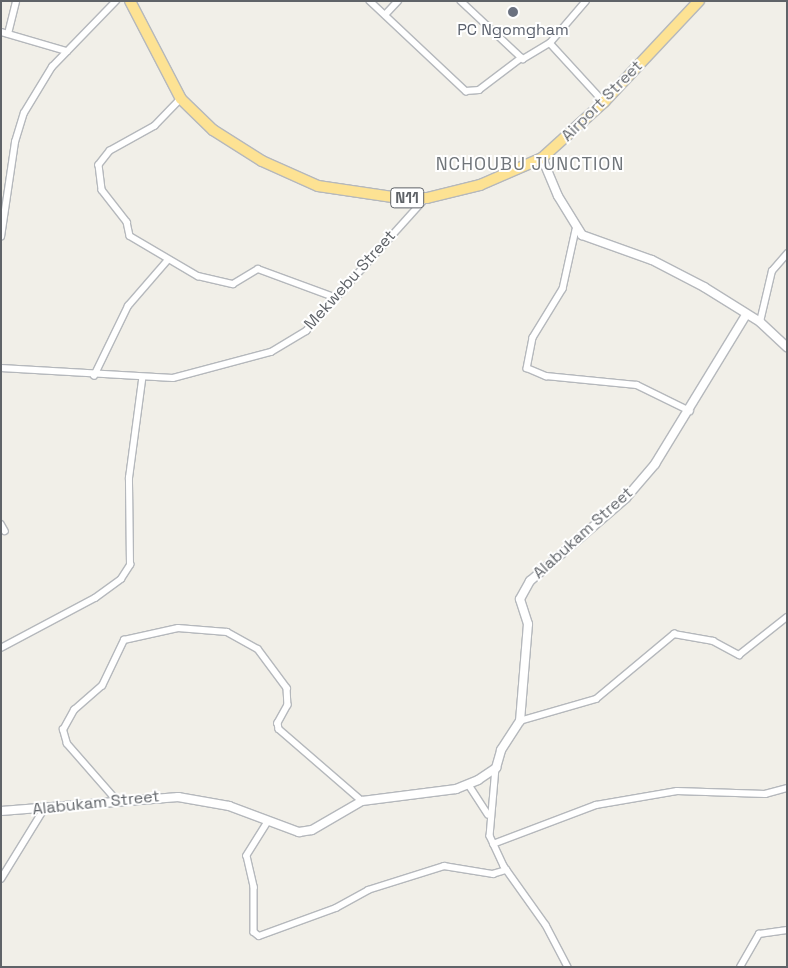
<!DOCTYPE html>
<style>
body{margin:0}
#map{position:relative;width:788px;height:968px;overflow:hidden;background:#f1efe8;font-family:"Space Grotesk",sans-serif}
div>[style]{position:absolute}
.roads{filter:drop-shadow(1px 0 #b5b8bc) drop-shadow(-1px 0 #b5b8bc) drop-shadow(0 1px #b5b8bc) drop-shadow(0 -1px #b5b8bc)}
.street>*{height:5.5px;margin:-2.75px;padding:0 2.75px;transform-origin:2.75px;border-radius:2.75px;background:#fff}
.secondary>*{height:8px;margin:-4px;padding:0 4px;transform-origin:4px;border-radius:4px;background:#fff}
.highway>*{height:10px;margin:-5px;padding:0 5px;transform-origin:5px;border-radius:5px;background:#fde293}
.dots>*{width:14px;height:14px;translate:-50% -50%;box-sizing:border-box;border:2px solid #fff;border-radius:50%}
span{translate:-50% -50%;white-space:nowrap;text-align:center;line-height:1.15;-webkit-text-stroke:4px #fff;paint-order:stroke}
.shield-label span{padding:1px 4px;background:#fff;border:1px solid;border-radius:4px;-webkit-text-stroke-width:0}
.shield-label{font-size:15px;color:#5f6368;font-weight:700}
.worship-label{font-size:16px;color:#5b616d}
.street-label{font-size:16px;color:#5f6368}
.neighbourhood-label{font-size:18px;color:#70757a;letter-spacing:1px}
.frame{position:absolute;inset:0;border:2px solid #5f6368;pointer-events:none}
</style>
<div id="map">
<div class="roads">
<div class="street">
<i style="left:370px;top:1px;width:132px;rotate:43.2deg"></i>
<i style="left:466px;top:91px;width:13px;rotate:-4deg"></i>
<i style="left:479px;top:90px;width:53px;rotate:-37.3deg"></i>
<i style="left:461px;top:1px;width:85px;rotate:43.1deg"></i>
<i style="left:523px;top:59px;width:31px;rotate:-31deg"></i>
<i style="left:550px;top:43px;width:80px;rotate:47.5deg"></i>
<i style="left:385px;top:15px;width:19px;rotate:-47deg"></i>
<i style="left:1px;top:32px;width:69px;rotate:16.1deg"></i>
<i style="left:8px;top:34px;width:34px;rotate:-76deg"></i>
<i style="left:550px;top:43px;width:55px;rotate:-49.4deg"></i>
<i style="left:181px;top:99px;width:37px;rotate:134deg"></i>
<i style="left:155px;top:126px;width:51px;rotate:150.9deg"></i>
<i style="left:110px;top:151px;width:18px;rotate:128deg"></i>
<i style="left:99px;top:165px;width:25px;rotate:83deg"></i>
<i style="left:102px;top:190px;width:41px;rotate:52deg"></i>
<i style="left:127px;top:222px;width:14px;rotate:78deg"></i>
<i style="left:130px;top:236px;width:79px;rotate:30.5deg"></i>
<i style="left:198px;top:276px;width:36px;rotate:13deg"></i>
<i style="left:233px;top:284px;width:29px;rotate:-31deg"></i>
<i style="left:258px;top:269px;width:84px;rotate:20.2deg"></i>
<i style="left:576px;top:230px;width:60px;rotate:102.4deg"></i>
<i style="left:563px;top:289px;width:57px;rotate:121.5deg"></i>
<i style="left:533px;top:338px;width:31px;rotate:101deg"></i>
<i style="left:527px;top:368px;width:21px;rotate:23deg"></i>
<i style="left:546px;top:376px;width:91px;rotate:5.6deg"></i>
<i style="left:637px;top:385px;width:59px;rotate:26.1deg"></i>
<i style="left:1px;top:237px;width:96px;rotate:-81.6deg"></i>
<i style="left:15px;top:142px;width:30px;rotate:-73deg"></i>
<i style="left:24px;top:113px;width:54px;rotate:-58.7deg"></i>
<i style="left:52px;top:67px;width:92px;rotate:-45.9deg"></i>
<i style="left:760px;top:322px;width:52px;rotate:-76.8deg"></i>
<i style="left:772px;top:271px;width:23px;rotate:-49deg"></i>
<i style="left:1px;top:368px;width:172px;rotate:3.3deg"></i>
<i style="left:173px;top:378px;width:101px;rotate:-14.9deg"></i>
<i style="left:271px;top:352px;width:41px;rotate:-31deg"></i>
<i style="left:306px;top:331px;width:178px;rotate:-48deg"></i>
<i style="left:94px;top:376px;width:78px;rotate:-64.1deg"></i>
<i style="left:128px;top:306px;width:60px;rotate:-49.1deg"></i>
<i style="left:1px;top:524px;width:8px;rotate:60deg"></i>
<i style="left:1px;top:648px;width:106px;rotate:-28deg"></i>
<i style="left:95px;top:598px;width:32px;rotate:-36deg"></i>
<i style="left:121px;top:579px;width:17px;rotate:-57deg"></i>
<i style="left:130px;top:565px;width:87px;rotate:-90.7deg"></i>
<i style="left:129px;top:478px;width:99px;rotate:-82.4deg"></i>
<i style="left:520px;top:721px;width:79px;rotate:-16.1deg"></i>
<i style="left:596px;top:699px;width:102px;rotate:-39.8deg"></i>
<i style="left:674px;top:634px;width:40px;rotate:10deg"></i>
<i style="left:713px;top:641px;width:30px;rotate:28deg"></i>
<i style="left:739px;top:655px;width:61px;rotate:-38.4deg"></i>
<i style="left:496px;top:768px;width:68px;rotate:95deg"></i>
<i style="left:490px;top:836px;width:33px;rotate:65deg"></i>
<i style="left:504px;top:866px;width:72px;rotate:54.6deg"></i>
<i style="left:546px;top:925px;width:47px;rotate:62.4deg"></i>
<i style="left:469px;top:785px;width:35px;rotate:57deg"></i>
<i style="left:115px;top:799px;width:73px;rotate:-131.1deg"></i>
<i style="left:67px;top:744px;width:15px;rotate:-106deg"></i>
<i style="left:63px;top:730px;width:23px;rotate:-61deg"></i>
<i style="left:74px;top:710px;width:37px;rotate:-41deg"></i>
<i style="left:102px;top:686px;width:51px;rotate:-64.4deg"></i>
<i style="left:124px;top:640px;width:55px;rotate:-12.5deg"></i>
<i style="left:178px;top:628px;width:49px;rotate:4.7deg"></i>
<i style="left:227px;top:632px;width:35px;rotate:29deg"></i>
<i style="left:258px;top:649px;width:49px;rotate:53.4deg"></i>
<i style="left:287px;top:688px;width:17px;rotate:87deg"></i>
<i style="left:288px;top:705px;width:21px;rotate:119deg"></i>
<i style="left:278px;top:723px;width:6px;rotate:81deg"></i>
<i style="left:279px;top:729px;width:110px;rotate:40.9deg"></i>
<i style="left:268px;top:822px;width:40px;rotate:122deg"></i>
<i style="left:247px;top:856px;width:32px;rotate:77deg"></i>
<i style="left:254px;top:887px;width:45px;rotate:90deg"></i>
<i style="left:254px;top:932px;width:6px;rotate:39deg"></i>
<i style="left:259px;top:936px;width:82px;rotate:-20deg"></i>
<i style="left:336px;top:908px;width:37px;rotate:-29deg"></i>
<i style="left:368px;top:890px;width:80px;rotate:-17.5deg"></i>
<i style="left:444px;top:866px;width:50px;rotate:9.3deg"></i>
<i style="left:493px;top:874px;width:14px;rotate:-17deg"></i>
<i style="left:493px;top:844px;width:110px;rotate:-20.7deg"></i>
<i style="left:596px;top:805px;width:82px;rotate:-9.8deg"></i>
<i style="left:677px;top:791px;width:88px;rotate:2deg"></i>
<i style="left:765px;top:794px;width:23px;rotate:-15deg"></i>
<i style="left:1px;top:879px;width:82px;rotate:-58.4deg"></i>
<i style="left:740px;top:967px;width:38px;rotate:-60deg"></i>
<i style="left:759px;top:934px;width:28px;rotate:-8deg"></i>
</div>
<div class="secondary">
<i style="left:542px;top:158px;width:41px;rotate:67.2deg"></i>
<i style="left:558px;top:196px;width:46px;rotate:58.4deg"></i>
<i style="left:582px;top:235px;width:74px;rotate:19.7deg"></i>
<i style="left:652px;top:260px;width:59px;rotate:27.4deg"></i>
<i style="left:704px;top:287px;width:66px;rotate:32deg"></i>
<i style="left:760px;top:322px;width:37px;rotate:43deg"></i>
<i style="left:1px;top:811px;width:178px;rotate:-4.5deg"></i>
<i style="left:178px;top:797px;width:52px;rotate:10deg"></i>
<i style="left:229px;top:806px;width:75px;rotate:20.4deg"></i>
<i style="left:299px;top:832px;width:13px;rotate:-9deg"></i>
<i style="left:312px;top:830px;width:58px;rotate:-30.1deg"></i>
<i style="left:362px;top:801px;width:95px;rotate:-7.3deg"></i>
<i style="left:456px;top:789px;width:24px;rotate:-22deg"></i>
<i style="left:478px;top:780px;width:22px;rotate:-34deg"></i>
<i style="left:496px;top:768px;width:19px;rotate:-74deg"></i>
<i style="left:501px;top:750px;width:35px;rotate:-57deg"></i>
<i style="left:520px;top:721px;width:97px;rotate:-85.3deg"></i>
<i style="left:528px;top:624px;width:26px;rotate:-108deg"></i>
<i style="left:520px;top:599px;width:21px;rotate:-61deg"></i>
<i style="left:530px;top:581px;width:127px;rotate:-40.8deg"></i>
<i style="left:626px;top:498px;width:45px;rotate:-49.5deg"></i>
<i style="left:655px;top:464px;width:175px;rotate:-58.6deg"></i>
</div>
<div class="highway">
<i style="left:130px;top:1px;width:110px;rotate:62.5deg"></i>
<i style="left:181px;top:99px;width:45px;rotate:44.1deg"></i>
<i style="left:213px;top:130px;width:58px;rotate:32.3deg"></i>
<i style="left:262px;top:161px;width:61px;rotate:24.1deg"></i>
<i style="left:318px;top:186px;width:82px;rotate:8.4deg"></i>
<i style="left:399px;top:198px;width:28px"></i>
<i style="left:427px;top:198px;width:55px;rotate:-13.8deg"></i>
<i style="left:480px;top:185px;width:68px;rotate:-23.5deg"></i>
<i style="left:542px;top:158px;width:84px;rotate:-42.1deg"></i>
<i style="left:604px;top:102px;width:139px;rotate:-46.8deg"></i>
</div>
</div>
<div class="dots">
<i style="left:513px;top:12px;background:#6b7280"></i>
</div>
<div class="shield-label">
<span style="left:407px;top:198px">N11</span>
</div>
<div class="worship-label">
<span style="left:513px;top:30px">PC Ngomgham</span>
</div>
<div class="street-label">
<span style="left:602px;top:101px;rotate:-45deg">Airport Street</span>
<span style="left:350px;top:280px;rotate:-48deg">Mekwebu Street</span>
<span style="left:583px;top:533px;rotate:-42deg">Alabukam Street</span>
<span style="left:96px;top:803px;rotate:-6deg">Alabukam Street</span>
</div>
<div class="neighbourhood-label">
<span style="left:530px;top:164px">NCHOUBU JUNCTION</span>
</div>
<div class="frame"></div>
</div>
